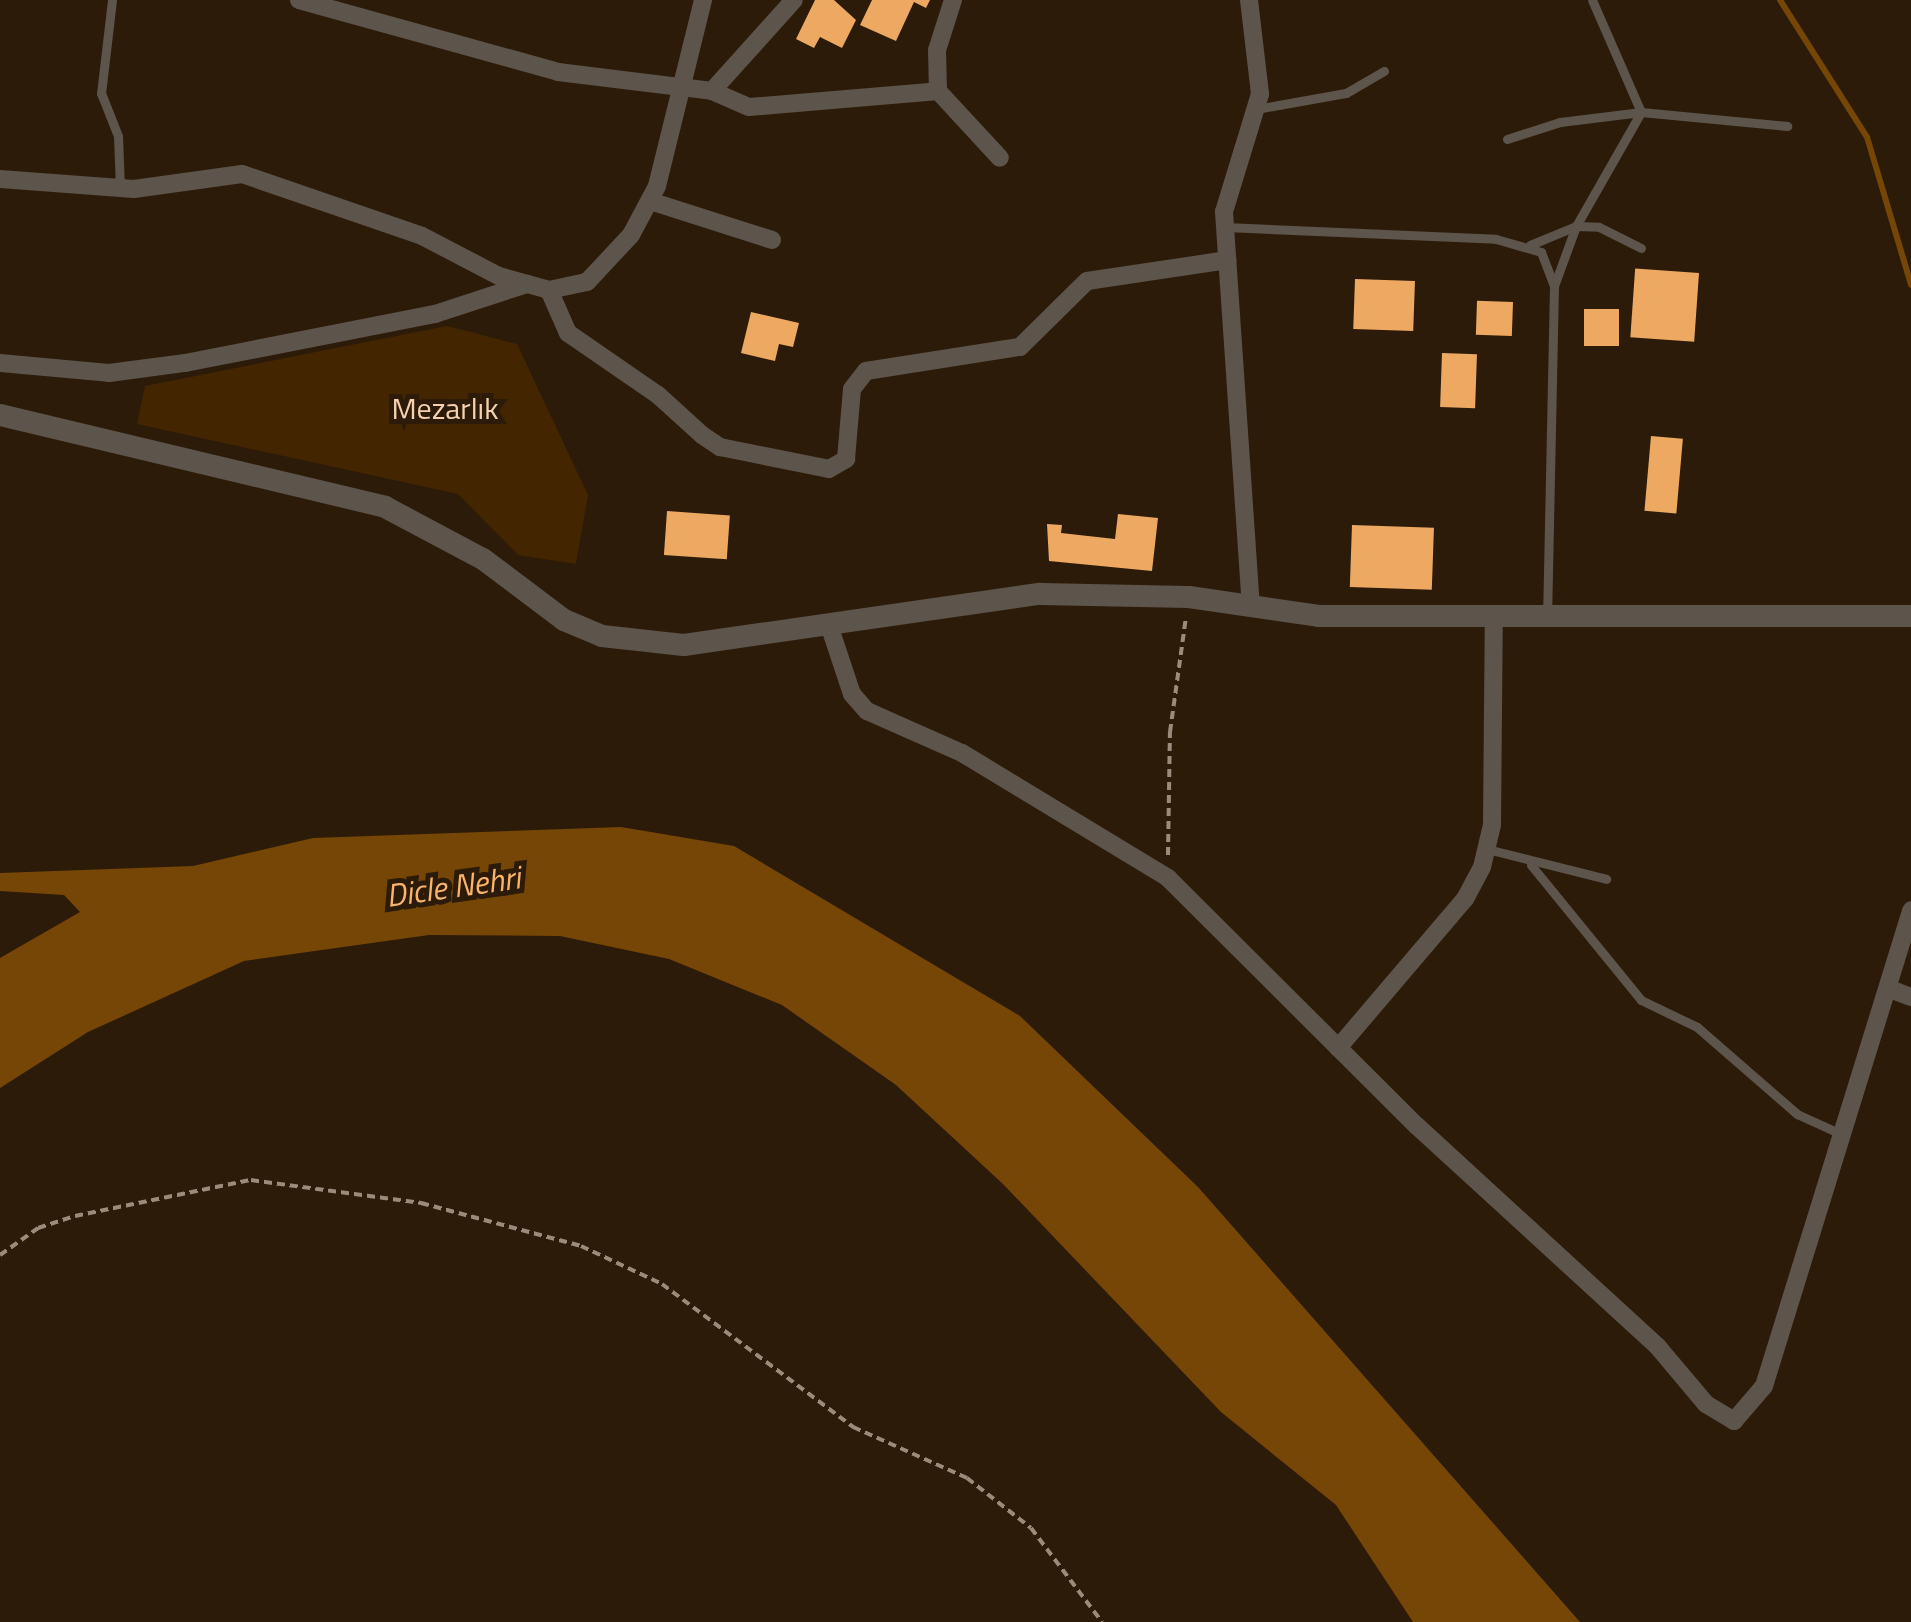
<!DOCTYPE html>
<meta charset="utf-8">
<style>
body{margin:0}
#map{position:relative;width:1911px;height:1622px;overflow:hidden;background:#2d1b09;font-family:"Titillium Web",sans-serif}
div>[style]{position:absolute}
.green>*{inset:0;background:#432500}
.water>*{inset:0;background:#764607}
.stream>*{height:6px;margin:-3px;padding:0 3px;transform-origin:3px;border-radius:3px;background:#764607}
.building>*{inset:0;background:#eda962;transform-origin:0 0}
.path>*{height:4px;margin-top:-2px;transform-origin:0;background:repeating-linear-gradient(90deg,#9a8b7c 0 8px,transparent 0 13px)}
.service>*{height:9px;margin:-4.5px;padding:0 4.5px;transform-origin:4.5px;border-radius:4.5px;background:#5d544b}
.minor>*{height:18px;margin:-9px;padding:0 9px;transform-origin:9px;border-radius:9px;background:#5d544b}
.tertiary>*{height:22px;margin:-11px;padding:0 11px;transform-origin:11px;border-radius:11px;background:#5d544b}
span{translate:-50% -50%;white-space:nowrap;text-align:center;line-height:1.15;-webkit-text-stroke:10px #2d1b09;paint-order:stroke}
.park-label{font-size:30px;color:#f5d1b0}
.water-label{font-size:32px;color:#f8b36c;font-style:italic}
</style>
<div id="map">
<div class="green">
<i style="clip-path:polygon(447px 326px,517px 344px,588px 495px,576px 564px,518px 555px,458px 494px,137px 424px,145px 386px)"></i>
</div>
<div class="water">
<i style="clip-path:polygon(621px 827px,734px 846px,1020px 1016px,1198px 1187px,1580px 1622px,1413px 1622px,1336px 1505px,1221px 1412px,1003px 1184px,896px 1085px,782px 1005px,669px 959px,560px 936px,429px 935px,244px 961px,88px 1032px,0 1088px,0 958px,80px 912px,64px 895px,0 891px,0 873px,193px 866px,313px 838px)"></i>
</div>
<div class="stream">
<i style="left:1780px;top:0;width:162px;rotate:57.6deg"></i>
<i style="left:1867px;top:137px;width:154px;rotate:73.4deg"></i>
</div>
<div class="building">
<i style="clip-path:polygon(815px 0,834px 0,856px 20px,842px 48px,820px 37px,814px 48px,796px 39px)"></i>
<i style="clip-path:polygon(872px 0,930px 0,926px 8px,914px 2px,896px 41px,860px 25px)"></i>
<i style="left:1699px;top:273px;width:69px;height:64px;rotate:94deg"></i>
<i style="left:1355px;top:279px;width:60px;height:50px;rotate:2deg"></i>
<i style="left:1513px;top:302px;width:34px;height:36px;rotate:92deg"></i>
<i style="left:1584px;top:309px;width:35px;height:37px"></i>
<i style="clip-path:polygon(751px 312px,799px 323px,793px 347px,779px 344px,775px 361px,741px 353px)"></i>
<i style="left:1442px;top:353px;width:35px;height:54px;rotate:2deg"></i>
<i style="left:1651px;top:436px;width:32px;height:75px;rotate:5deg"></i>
<i style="left:667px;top:511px;width:63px;height:44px;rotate:4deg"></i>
<i style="clip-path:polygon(1118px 514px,1158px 518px,1152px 571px,1049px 561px,1047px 524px,1062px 525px,1061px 533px,1115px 539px)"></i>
<i style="left:1352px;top:525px;width:82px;height:62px;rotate:2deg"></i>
</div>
<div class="path">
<i style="left:1168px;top:855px;width:123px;rotate:-89.1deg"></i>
<i style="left:1170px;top:732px;width:117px;rotate:-82.1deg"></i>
<i style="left:0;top:1255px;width:47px;rotate:-35.4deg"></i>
<i style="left:38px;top:1228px;width:39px;rotate:-18deg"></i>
<i style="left:75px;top:1216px;width:180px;rotate:-11.6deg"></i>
<i style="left:251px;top:1180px;width:172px;rotate:7.7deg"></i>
<i style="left:421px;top:1203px;width:166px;rotate:15deg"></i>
<i style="left:581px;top:1246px;width:89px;rotate:25.1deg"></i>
<i style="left:662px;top:1284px;width:239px;rotate:36.8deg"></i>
<i style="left:853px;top:1427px;width:125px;rotate:24.1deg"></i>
<i style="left:967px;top:1478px;width:81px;rotate:38deg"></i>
<i style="left:1031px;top:1528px;width:118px;rotate:52.9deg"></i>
</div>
<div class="service">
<i style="left:112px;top:0;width:94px;rotate:96.7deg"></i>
<i style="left:101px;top:93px;width:46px;rotate:68.4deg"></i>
<i style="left:118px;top:136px;width:52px;rotate:87.8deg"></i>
<i style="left:1256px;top:109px;width:91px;rotate:-10.1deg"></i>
<i style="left:1346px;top:93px;width:44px;rotate:-30.1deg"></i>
<i style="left:1507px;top:139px;width:56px;rotate:-17.8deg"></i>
<i style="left:1560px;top:122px;width:82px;rotate:-7deg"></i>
<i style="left:1641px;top:112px;width:147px;rotate:5.5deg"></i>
<i style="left:1225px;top:227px;width:271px;rotate:2.5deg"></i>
<i style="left:1496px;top:239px;width:47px;rotate:16.1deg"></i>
<i style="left:1541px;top:252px;width:36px;rotate:69deg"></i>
<i style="left:1554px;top:286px;width:327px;rotate:91.2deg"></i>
<i style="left:1530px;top:245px;width:50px;rotate:-22.4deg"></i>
<i style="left:1576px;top:226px;width:23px;rotate:2deg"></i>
<i style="left:1599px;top:227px;width:47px;rotate:26.6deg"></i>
<i style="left:1554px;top:286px;width:64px;rotate:-69.9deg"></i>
<i style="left:1576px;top:226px;width:131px;rotate:-60.3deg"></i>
<i style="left:1641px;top:112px;width:122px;rotate:-113.6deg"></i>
<i style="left:1487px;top:849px;width:123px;rotate:14.1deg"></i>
<i style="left:1531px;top:865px;width:174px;rotate:50.8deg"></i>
<i style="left:1641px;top:1000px;width:62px;rotate:25.7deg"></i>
<i style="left:1697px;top:1027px;width:133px;rotate:41deg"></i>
<i style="left:1797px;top:1114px;width:48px;rotate:24.4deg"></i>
</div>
<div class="minor">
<i style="left:299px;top:0;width:269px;rotate:15.5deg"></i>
<i style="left:558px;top:72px;width:155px;rotate:7deg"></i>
<i style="left:712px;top:91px;width:122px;rotate:-48deg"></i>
<i style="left:953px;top:0;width:52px;rotate:107.7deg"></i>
<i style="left:937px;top:50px;width:41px;rotate:88.6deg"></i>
<i style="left:938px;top:91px;width:91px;rotate:47.2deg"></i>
<i style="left:1249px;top:0;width:95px;rotate:83.3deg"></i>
<i style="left:1260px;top:94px;width:123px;rotate:107deg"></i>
<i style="left:1224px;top:212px;width:395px;rotate:86.1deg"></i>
<i style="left:712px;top:91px;width:40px;rotate:23.4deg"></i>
<i style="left:749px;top:107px;width:190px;rotate:-4.8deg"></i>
<i style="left:0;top:179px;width:134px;rotate:4.3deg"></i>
<i style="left:134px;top:189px;width:109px;rotate:-7.9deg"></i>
<i style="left:242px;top:174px;width:190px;rotate:19deg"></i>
<i style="left:422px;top:236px;width:87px;rotate:27.5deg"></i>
<i style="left:499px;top:276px;width:52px;rotate:15.6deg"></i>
<i style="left:549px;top:290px;width:39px;rotate:-12deg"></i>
<i style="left:587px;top:282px;width:64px;rotate:-46.9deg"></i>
<i style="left:631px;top:235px;width:55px;rotate:-62deg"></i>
<i style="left:657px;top:186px;width:192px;rotate:-76.1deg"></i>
<i style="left:650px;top:201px;width:128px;rotate:17.7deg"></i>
<i style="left:549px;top:290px;width:47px;rotate:66.2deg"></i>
<i style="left:568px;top:333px;width:109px;rotate:34.6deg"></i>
<i style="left:658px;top:395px;width:59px;rotate:42.3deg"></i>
<i style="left:702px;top:435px;width:22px;rotate:34deg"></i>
<i style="left:720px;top:447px;width:111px;rotate:11.4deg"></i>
<i style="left:829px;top:469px;width:20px;rotate:-30deg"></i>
<i style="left:846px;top:459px;width:70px;rotate:-85.1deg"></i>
<i style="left:852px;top:389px;width:23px;rotate:-52deg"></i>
<i style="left:866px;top:371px;width:156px;rotate:-8.9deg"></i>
<i style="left:1020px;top:347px;width:94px;rotate:-44.6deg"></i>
<i style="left:1087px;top:281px;width:142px;rotate:-8.5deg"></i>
<i style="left:0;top:363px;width:109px;rotate:5.2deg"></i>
<i style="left:109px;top:373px;width:77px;rotate:-7.5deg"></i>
<i style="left:185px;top:363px;width:255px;rotate:-11.1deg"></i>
<i style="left:435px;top:314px;width:97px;rotate:-18.1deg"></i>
<i style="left:829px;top:625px;width:73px;rotate:71.6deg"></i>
<i style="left:852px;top:694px;width:23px;rotate:49deg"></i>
<i style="left:867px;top:711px;width:104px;rotate:23.9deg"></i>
<i style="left:962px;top:753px;width:241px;rotate:31.2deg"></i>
<i style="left:1168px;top:878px;width:351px;rotate:44.9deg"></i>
<i style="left:1417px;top:1126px;width:327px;rotate:42.5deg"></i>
<i style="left:1658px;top:1347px;width:75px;rotate:49.9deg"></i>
<i style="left:1706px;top:1404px;width:33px;rotate:31deg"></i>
<i style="left:1734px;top:1421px;width:46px;rotate:-49.4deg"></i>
<i style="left:1764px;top:1386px;width:498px;rotate:-72.8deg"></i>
<i style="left:1890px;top:989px;width:22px;rotate:21deg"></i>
<i style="left:1338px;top:1048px;width:196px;rotate:-49.6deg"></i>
<i style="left:1465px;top:899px;width:36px;rotate:-62deg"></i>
<i style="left:1482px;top:867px;width:43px;rotate:-76.6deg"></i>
<i style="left:1492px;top:825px;width:209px;rotate:-89.5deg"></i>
</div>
<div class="tertiary">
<i style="left:0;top:415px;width:396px;rotate:13.4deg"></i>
<i style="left:385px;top:507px;width:111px;rotate:28deg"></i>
<i style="left:483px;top:559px;width:101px;rotate:37deg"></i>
<i style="left:564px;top:620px;width:41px;rotate:22.8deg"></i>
<i style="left:602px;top:636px;width:82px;rotate:6.3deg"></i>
<i style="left:684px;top:645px;width:360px;rotate:-8.2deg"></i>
<i style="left:1040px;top:594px;width:149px;rotate:1.2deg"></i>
<i style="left:1189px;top:597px;width:131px;rotate:8.3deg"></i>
<i style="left:1319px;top:616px;width:592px"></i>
</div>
<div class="park-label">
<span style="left:445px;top:408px">Mezarlık</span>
</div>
<div class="water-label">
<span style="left:453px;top:886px;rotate:-8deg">Dicle Nehri</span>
</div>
</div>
